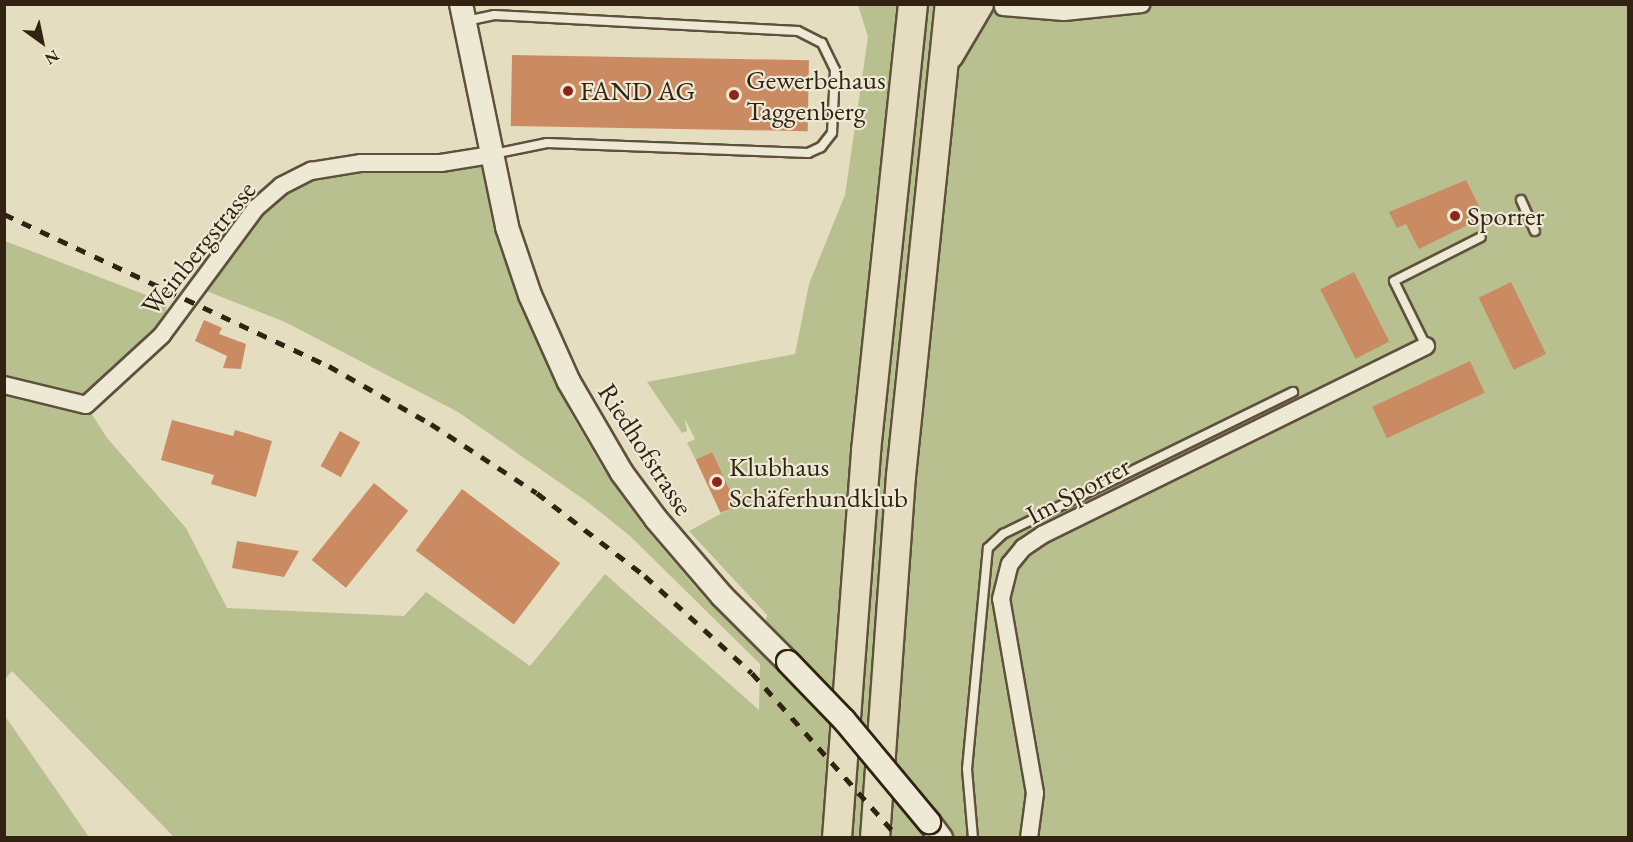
<!DOCTYPE html>
<meta charset="utf-8">
<style>
body{margin:0}
#map{position:relative;width:1633px;height:842px;overflow:hidden;background:#e5ddbf;font-family:"EB Garamond",serif}
div>[style]{position:absolute}
.green>*{inset:0;background:#b8c08f}
.building>*{inset:0;background:#ca8b63;transform-origin:0 0}
.roads{filter:drop-shadow(2px 0 #5e513c) drop-shadow(-2px 0 #5e513c) drop-shadow(0 2px #5e513c) drop-shadow(0 -2px #5e513c)}
.lane>*{height:8px;margin:-4px;padding:0 4px;transform-origin:4px;border-radius:4px;background:#eee9d5}
.street>*{height:16px;margin:-8px;padding:0 8px;transform-origin:8px;border-radius:8px;background:#eee9d5}
.secondary>*{height:22px;margin:-11px;padding:0 11px;transform-origin:11px;border-radius:11px;background:#eee9d5}
.highway>*{height:28px;margin:-14px;padding:0 14px;transform-origin:14px;border-radius:14px;background:#e5ddbf}
.rail>*{height:4.5px;margin-top:-2.25px;transform-origin:0;background:repeating-linear-gradient(90deg,#312211 0 10px,transparent 0 20px)}
.bridges{filter:drop-shadow(2px 0 #312211) drop-shadow(-2px 0 #312211) drop-shadow(0 2px #312211) drop-shadow(0 -2px #312211)}
.secondary-bridge>*{height:22px;margin:-11px;padding:0 11px;transform-origin:11px;border-radius:11px;background:#eee9d5}
.dots>*{width:16px;height:16px;translate:-50% -50%;box-sizing:border-box;border:3px solid #eee9d5;border-radius:50%}
span{translate:-50% -50%;white-space:nowrap;text-align:center;line-height:1.15;-webkit-text-stroke:4.5px #eee9d5;paint-order:stroke}
.poi-label{font-size:27px;color:#312211}
.left{translate:0 -50%;text-align:left}
.street-label{font-size:27px;color:#312211}
.frame{position:absolute;inset:0;border:6px solid #312211;pointer-events:none}
.north{position:absolute;left:12px;top:12px;width:60px;height:60px;-webkit-text-stroke:4px #eee9d5;paint-order:stroke;rotate:147deg;font-size:16px;font-weight:700;line-height:24px;text-align:center;color:#312211}
.north::after{content:'';display:block;margin:auto;width:21px;height:27px;background:#312211;clip-path:polygon(50% 0,100% 100%,50% 72%,0 100%)}
</style>
<div id="map">
<div class="green">
<i style="clip-path:polygon(985px 4px,1628px 5px,1628px 837px,174px 837px,12px 671px,5px 679px,5px 241px,167px 303px,165px 316px,173px 320px,86px 405px,107px 438px,186px 528px,227px 608px,404px 616px,426px 592px,530px 666px,605px 574px,759px 710px,760px 664px,630px 536px,589px 503px,458px 412px,285px 322px,196px 287px,256px 208px,311px 171px,491px 155px,530px 295px,525px 314px,570px 412px,602px 467px,644px 527px,704px 597px,760px 653px,767px 615px,689px 531px,737px 505px,711px 452px,696px 460px,687px 443px,695px 439px,685px 419px,687px 431px,682px 433px,647px 382px,795px 354px,809px 284px,845px 195px,868px 37px,858px 5px)"></i>
<i style="clip-path:polygon(4px 716px,5px 716px,89px 837px,5px 837px)"></i>
</div>
<div class="building">
<i style="left:512px;top:55px;width:297px;height:71px;rotate:1deg"></i>
<i style="clip-path:polygon(1466px 180px,1480px 208px,1474px 212px,1478px 220px,1419px 249px,1406px 224px,1397px 228px,1389px 212px)"></i>
<i style="left:1354px;top:272px;width:78px;height:38px;rotate:63deg"></i>
<i style="left:1511px;top:282px;width:80px;height:36px;rotate:64deg"></i>
<i style="clip-path:polygon(204px 320px,222px 328px,219px 334px,246px 344px,241px 369px,223px 368px,227px 356px,195px 341px)"></i>
<i style="left:1470px;top:361px;width:35px;height:108px;rotate:65deg"></i>
<i style="clip-path:polygon(172px 420px,233px 436px,235px 430px,272px 441px,256px 497px,211px 484px,214px 475px,161px 460px)"></i>
<i style="left:340px;top:431px;width:23px;height:40px;rotate:29deg"></i>
<i style="left:712px;top:452px;width:59px;height:18px;rotate:65deg"></i>
<i style="left:374px;top:483px;width:44px;height:99px;rotate:39deg"></i>
<i style="left:462px;top:489px;width:123px;height:77px;rotate:37deg"></i>
<i style="clip-path:polygon(237px 541px,299px 551px,284px 577px,232px 568px)"></i>
</div>
<div class="roads">
<div class="lane">
<i style="left:466px;top:21px;width:29px;rotate:-12deg"></i>
<i style="left:494px;top:15px;width:304px;rotate:3deg"></i>
<i style="left:798px;top:31px;width:27px;rotate:27deg"></i>
<i style="left:822px;top:43px;width:30px;rotate:64deg"></i>
<i style="left:835px;top:70px;width:63px;rotate:92.7deg"></i>
<i style="left:832px;top:133px;width:18px;rotate:128deg"></i>
<i style="left:821px;top:147px;width:14px;rotate:155deg"></i>
<i style="left:808px;top:153px;width:261px;rotate:-177.8deg"></i>
<i style="left:547px;top:143px;width:54px;rotate:168.3deg"></i>
<i style="left:1521px;top:200px;width:34px;rotate:66deg"></i>
<i style="left:1426px;top:346px;width:72px;rotate:-116.2deg"></i>
<i style="left:1394px;top:281px;width:97px;rotate:-26.8deg"></i>
<i style="left:973px;top:838px;width:69px;rotate:-95deg"></i>
<i style="left:967px;top:769px;width:222px;rotate:-84.6deg"></i>
<i style="left:988px;top:548px;width:21px;rotate:-43deg"></i>
<i style="left:1003px;top:534px;width:323px;rotate:-26.1deg"></i>
</div>
<div class="street">
<i style="left:1003px;top:7px;width:61px;rotate:4.7deg"></i>
<i style="left:1064px;top:12px;width:78px;rotate:-5.9deg"></i>
<i style="left:4px;top:385px;width:84px;rotate:13.7deg"></i>
<i style="left:86px;top:405px;width:103px;rotate:-42.6deg"></i>
<i style="left:162px;top:335px;width:158px;rotate:-53.5deg"></i>
<i style="left:256px;top:208px;width:33px;rotate:-41deg"></i>
<i style="left:281px;top:186px;width:34px;rotate:-27deg"></i>
<i style="left:311px;top:171px;width:51px;rotate:-9.1deg"></i>
<i style="left:361px;top:163px;width:80px"></i>
<i style="left:441px;top:163px;width:51px;rotate:-9.1deg"></i>
<i style="left:1029px;top:838px;width:45px;rotate:-82.4deg"></i>
<i style="left:1035px;top:793px;width:197px;rotate:-99.9deg"></i>
<i style="left:1001px;top:599px;width:36px;rotate:-76deg"></i>
<i style="left:1010px;top:564px;width:21px;rotate:-51deg"></i>
<i style="left:1023px;top:548px;width:23px;rotate:-34deg"></i>
<i style="left:1042px;top:535px;width:428px;rotate:-26.2deg"></i>
</div>
<div class="secondary">
<i style="left:461px;top:4px;width:228px;rotate:78.3deg"></i>
<i style="left:507px;top:227px;width:72px;rotate:71.3deg"></i>
<i style="left:530px;top:295px;width:95px;rotate:65.9deg"></i>
<i style="left:569px;top:382px;width:105px;rotate:59.8deg"></i>
<i style="left:622px;top:473px;width:57px;rotate:53.5deg"></i>
<i style="left:656px;top:519px;width:101px;rotate:49.4deg"></i>
<i style="left:722px;top:596px;width:93px;rotate:45deg"></i>
<i style="left:929px;top:822px;width:20px;rotate:53deg"></i>
</div>
<div class="highway">
<i style="left:949px;top:55px;width:59px;rotate:-59.5deg"></i>
<i style="left:837px;top:838px;width:388px;rotate:-85.7deg"></i>
<i style="left:866px;top:451px;width:449px;rotate:-84deg"></i>
<i style="left:875px;top:838px;width:363px;rotate:-85.9deg"></i>
<i style="left:901px;top:476px;width:475px;rotate:-84.1deg"></i>
</div>
</div>
<div class="rail">
<i style="left:4px;top:214px;width:359px;rotate:25.1deg"></i>
<i style="left:329px;top:366px;width:117px;rotate:29.6deg"></i>
<i style="left:431px;top:424px;width:126px;rotate:33.1deg"></i>
<i style="left:537px;top:493px;width:136px;rotate:37.5deg"></i>
<i style="left:645px;top:576px;width:144px;rotate:42.2deg"></i>
<i style="left:752px;top:673px;width:221px;rotate:48.3deg"></i>
</div>
<div class="bridges">
<div class="secondary-bridge">
<i style="left:788px;top:662px;width:81px;rotate:46deg"></i>
<i style="left:844px;top:720px;width:133px;rotate:50.2deg"></i>
</div>
</div>
<div class="dots">
<i style="left:568px;top:91px;background:#8f2418"></i>
<i style="left:734px;top:95px;background:#8f2418"></i>
<i style="left:1455px;top:216px;background:#8f2418"></i>
<i style="left:717px;top:482px;background:#8f2418"></i>
</div>
<div class="poi-label">
<span class="left" style="left:746px;top:95px">Gewerbehaus<br>Taggenberg</span>
<span class="left" style="left:580px;top:91px">FAND AG</span>
<span class="left" style="left:1467px;top:216px">Sporrer</span>
<span class="left" style="left:729px;top:482px">Klubhaus<br>Schäferhundklub</span>
</div>
<div class="street-label">
<span style="left:198px;top:248px;rotate:-51deg">Weinbergstrasse</span>
<span style="left:646px;top:449px;rotate:57deg">Riedhofstrasse</span>
<span style="left:1078px;top:490px;rotate:-28deg">Im Sporrer</span>
</div>
<div class="frame"></div>
<div class="north">N</div>
</div>
